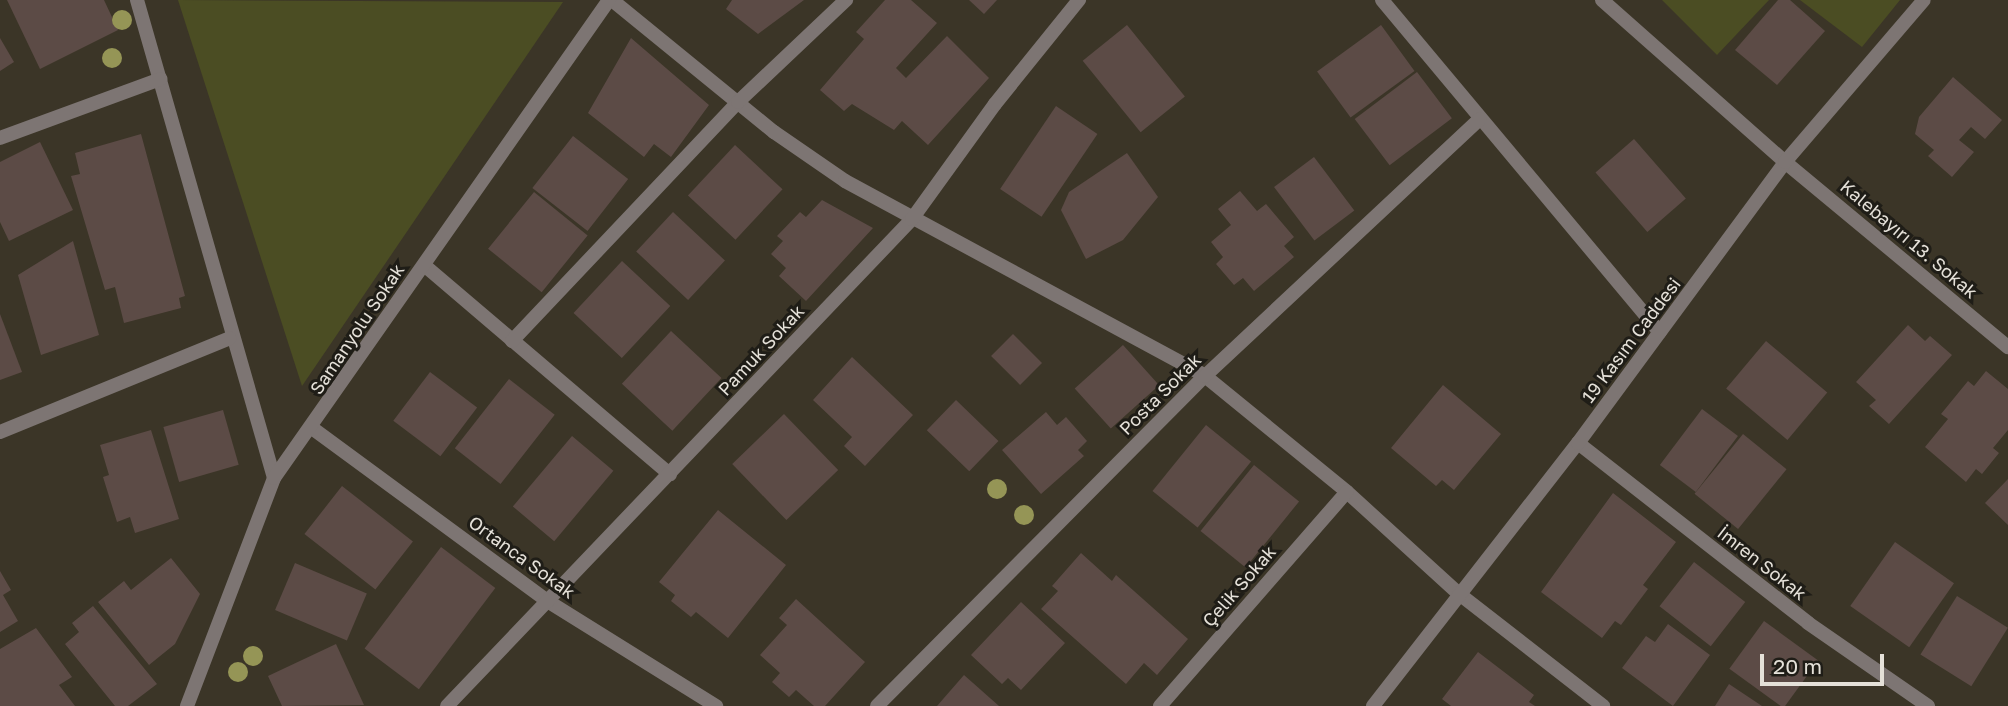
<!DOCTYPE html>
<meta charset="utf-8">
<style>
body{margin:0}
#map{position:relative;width:2008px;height:706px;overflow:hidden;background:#3b3527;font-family:"Golos Text",sans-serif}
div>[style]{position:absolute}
.green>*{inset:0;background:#4b4d23}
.building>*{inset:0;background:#5c4b46;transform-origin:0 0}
.minor>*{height:14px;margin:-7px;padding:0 7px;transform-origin:7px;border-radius:7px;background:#7d7573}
.tertiary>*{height:14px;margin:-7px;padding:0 7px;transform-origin:7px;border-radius:7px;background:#7d7573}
.trees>*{width:20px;height:20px;margin:-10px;border-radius:50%;background:#959556}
span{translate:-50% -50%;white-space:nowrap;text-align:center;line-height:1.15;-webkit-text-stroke:6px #1f1d17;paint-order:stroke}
.street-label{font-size:18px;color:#e5e1d9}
.scale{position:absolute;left:1760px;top:654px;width:124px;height:32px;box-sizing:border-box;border:4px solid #e5e1d9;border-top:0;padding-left:9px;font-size:21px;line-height:24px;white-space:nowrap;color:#e5e1d9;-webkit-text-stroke:5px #1f1d17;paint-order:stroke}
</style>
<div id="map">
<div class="green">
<i style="clip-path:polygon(178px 0,563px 2px,302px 386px)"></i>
<i style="clip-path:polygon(1662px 0,1769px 0,1717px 55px)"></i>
<i style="clip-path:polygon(1800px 0,1900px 0,1862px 47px)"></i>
</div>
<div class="building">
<i style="clip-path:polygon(7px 0,104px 0,118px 30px,40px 69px)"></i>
<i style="clip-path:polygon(732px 0,804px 0,758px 34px,726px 9px)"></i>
<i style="clip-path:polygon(885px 0,911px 0,937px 23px,896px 68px,906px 78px,947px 36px,989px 78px,928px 145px,902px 121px,894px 130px,852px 104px,844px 111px,820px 90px,864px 39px,856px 32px)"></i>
<i style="clip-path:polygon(969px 0,997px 0,984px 14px)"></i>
<i style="clip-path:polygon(1778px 0,1790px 0,1825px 31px,1777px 85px,1735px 50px)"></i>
<i style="left:1127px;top:25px;width:92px;height:57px;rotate:51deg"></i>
<i style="left:1381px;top:25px;width:57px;height:79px;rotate:54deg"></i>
<i style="clip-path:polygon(0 38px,14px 62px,0 71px)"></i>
<i style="clip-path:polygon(631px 38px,709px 105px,671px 157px,654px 144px,644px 157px,588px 113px)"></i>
<i style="left:1417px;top:72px;width:58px;height:78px;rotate:53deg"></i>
<i style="clip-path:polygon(1953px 77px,2002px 120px,1985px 139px,1971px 127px,1959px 140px,1974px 152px,1952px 177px,1928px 156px,1934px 150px,1915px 134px,1919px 117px)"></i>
<i style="left:1056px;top:106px;width:50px;height:100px;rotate:34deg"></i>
<i style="clip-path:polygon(141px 134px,185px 296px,179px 298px,181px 308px,124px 323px,115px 287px,105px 290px,71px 176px,80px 174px,75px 153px)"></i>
<i style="left:573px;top:136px;width:70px;height:66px;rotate:38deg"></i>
<i style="left:1634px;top:139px;width:79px;height:51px;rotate:49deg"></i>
<i style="clip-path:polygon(40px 142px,73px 210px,9px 241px,0 222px,0 162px)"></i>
<i style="left:735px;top:145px;width:65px;height:69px;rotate:43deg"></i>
<i style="clip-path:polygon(1127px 153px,1158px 197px,1123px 240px,1086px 259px,1061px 210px,1069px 192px)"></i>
<i style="left:1314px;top:157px;width:67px;height:50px;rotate:53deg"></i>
<i style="clip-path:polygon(1240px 191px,1257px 211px,1266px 204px,1294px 237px,1284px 246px,1294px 257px,1254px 291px,1243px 278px,1234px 285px,1216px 264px,1223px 257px,1211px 242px,1231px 225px,1218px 209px)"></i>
<i style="left:534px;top:192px;width:69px;height:73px;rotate:39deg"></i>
<i style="clip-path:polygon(822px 200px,873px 228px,806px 301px,779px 276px,786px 268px,771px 254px,783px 241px,777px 236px,800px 212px,806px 217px)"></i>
<i style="left:673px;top:212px;width:71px;height:54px;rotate:43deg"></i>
<i style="clip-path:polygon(73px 241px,99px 335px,41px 355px,18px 275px)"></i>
<i style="left:622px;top:261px;width:66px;height:71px;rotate:43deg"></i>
<i style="clip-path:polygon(0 314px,22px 372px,0 380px)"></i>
<i style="clip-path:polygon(1908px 325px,1925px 341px,1930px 336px,1952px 355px,1889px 424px,1869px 406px,1876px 400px,1856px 382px)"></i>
<i style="left:671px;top:331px;width:69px;height:72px;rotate:43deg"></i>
<i style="left:1013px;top:334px;width:41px;height:31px;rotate:45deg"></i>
<i style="left:1766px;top:341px;width:80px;height:62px;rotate:40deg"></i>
<i style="left:1123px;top:345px;width:54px;height:65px;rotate:48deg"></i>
<i style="clip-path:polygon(852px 357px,913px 415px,865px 466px,844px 446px,852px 437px,813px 400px)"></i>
<i style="clip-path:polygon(1986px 371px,2008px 389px,2008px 430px,1993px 448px,1999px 453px,1982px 474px,1976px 469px,1966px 482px,1925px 447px,1948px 419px,1941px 414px,1968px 381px,1974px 386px)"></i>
<i style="left:430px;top:372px;width:59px;height:61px;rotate:37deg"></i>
<i style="left:509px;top:379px;width:58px;height:88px;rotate:38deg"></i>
<i style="clip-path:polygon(1443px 385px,1501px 434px,1454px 490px,1442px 480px,1436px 486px,1391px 448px)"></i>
<i style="left:956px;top:400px;width:59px;height:42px;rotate:44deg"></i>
<i style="left:1702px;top:409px;width:45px;height:70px;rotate:37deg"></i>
<i style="left:223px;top:410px;width:57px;height:62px;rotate:74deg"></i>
<i style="clip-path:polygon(1046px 412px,1057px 425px,1066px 417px,1087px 441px,1078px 450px,1084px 456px,1041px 494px,1002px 450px)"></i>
<i style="left:784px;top:414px;width:78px;height:72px;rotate:46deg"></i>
<i style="left:1206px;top:425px;width:58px;height:85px;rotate:39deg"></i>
<i style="clip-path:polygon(151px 430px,179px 519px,135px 533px,130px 517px,117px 522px,103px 477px,109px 475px,100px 445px)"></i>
<i style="left:1743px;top:434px;width:56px;height:77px;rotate:39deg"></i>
<i style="left:572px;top:436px;width:54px;height:92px;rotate:40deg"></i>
<i style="left:1254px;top:465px;width:58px;height:85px;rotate:39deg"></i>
<i style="clip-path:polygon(2008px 479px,2008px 525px,1985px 503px)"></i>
<i style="left:342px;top:486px;width:90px;height:61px;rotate:38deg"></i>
<i style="clip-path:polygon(1613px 493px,1676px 542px,1643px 585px,1648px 589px,1621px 625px,1615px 621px,1602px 638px,1541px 592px)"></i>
<i style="clip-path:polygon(718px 510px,786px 565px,728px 638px,696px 612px,691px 617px,671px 601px,675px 595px,659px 582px)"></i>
<i style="left:1895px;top:542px;width:72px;height:78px;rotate:35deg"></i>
<i style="left:441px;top:547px;width:68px;height:127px;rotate:37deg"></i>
<i style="clip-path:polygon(1081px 553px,1112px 581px,1116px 575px,1188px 639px,1157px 675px,1144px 663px,1126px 684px,1041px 609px,1058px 591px,1052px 586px)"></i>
<i style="clip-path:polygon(171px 558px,200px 594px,175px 644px,149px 665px,98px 602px,124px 581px,131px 590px)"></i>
<i style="left:1694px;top:562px;width:65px;height:56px;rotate:38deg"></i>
<i style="left:295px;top:563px;width:78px;height:51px;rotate:23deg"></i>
<i style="clip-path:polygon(0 571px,11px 590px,3px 595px,18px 621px,0 632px)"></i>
<i style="left:1957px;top:596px;width:60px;height:69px;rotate:32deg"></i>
<i style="clip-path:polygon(796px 599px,865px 662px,825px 706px,814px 706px,796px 690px,789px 697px,772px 682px,780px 673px,760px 655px,787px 625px,779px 618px)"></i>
<i style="clip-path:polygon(1021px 602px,1065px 643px,1021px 690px,1008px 678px,1002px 684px,971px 655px)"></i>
<i style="clip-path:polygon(93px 606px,157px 684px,128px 706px,115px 706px,65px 644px,79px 632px,72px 623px)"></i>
<i style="left:1764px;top:621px;width:67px;height:59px;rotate:36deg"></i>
<i style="clip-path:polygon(1668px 624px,1710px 655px,1673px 706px,1622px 668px,1646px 636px,1655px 642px)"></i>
<i style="clip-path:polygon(36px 628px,72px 677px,59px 685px,75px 706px,0 706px,0 649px)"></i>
<i style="clip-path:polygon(336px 644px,364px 705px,282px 706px,268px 676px)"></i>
<i style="clip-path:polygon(1478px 652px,1534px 695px,1529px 702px,1535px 706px,1451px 706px,1442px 699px)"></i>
<i style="clip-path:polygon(964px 675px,999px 706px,937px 706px)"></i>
<i style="clip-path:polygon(1729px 684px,1762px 706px,1715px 706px)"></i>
</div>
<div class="minor">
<i style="left:137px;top:0;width:497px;rotate:74deg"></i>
<i style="left:612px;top:0;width:209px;rotate:39.2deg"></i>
<i style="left:774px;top:132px;width:86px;rotate:34.6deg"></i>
<i style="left:845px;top:181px;width:409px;rotate:28.4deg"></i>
<i style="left:1205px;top:376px;width:183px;rotate:39.2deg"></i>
<i style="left:1347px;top:492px;width:150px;rotate:42.3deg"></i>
<i style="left:1458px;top:593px;width:184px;rotate:37.9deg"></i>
<i style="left:1382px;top:0;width:433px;rotate:50.1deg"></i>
<i style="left:1602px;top:0;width:244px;rotate:41.5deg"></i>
<i style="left:1785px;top:162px;width:290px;rotate:39.7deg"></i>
<i style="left:0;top:138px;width:171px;rotate:-20.2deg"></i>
<i style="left:424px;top:265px;width:323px;rotate:40.4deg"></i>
<i style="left:512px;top:341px;width:329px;rotate:-46.6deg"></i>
<i style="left:738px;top:102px;width:149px;rotate:-43.4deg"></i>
<i style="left:312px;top:428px;width:294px;rotate:36.3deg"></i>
<i style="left:549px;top:602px;width:197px;rotate:31.9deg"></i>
<i style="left:0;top:432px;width:248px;rotate:-22.2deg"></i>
<i style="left:1578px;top:443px;width:292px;rotate:38deg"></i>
<i style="left:1808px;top:623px;width:146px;rotate:34.7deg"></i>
<i style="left:187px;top:706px;width:244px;rotate:-69.1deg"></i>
<i style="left:274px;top:478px;width:584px;rotate:-54.98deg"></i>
<i style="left:447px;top:706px;width:673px;rotate:-46.32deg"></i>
<i style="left:912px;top:219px;width:142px;rotate:-54.2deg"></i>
<i style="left:995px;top:104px;width:134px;rotate:-51.1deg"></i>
<i style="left:877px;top:706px;width:465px;rotate:-45.2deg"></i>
<i style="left:1205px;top:376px;width:376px;rotate:-43.1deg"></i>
<i style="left:1160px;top:706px;width:284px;rotate:-48.9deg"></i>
</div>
<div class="tertiary">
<i style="left:1373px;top:706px;width:333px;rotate:-52.1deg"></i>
<i style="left:1578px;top:443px;width:349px;rotate:-53.6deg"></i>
<i style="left:1785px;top:162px;width:213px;rotate:-49.4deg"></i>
</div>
<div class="trees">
<i style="left:122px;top:20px"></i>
<i style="left:112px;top:58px"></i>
<i style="left:997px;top:489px"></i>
<i style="left:1024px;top:515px"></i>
<i style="left:253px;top:656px"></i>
<i style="left:238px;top:672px"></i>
</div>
<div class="street-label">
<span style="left:1909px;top:239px;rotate:40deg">Kalebayırı 13. Sokak</span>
<span style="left:357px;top:329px;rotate:-56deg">Samanyolu Sokak</span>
<span style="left:1631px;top:340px;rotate:-53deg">19 Kasım Caddesi</span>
<span style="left:761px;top:350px;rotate:-47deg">Pamuk Sokak</span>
<span style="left:1160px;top:394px;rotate:-45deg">Posta Sokak</span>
<span style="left:522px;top:557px;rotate:36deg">Ortanca Sokak</span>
<span style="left:1762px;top:563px;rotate:38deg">İmren Sokak</span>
<span style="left:1239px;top:586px;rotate:-49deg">Çelik Sokak</span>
</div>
<div class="scale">20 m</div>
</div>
